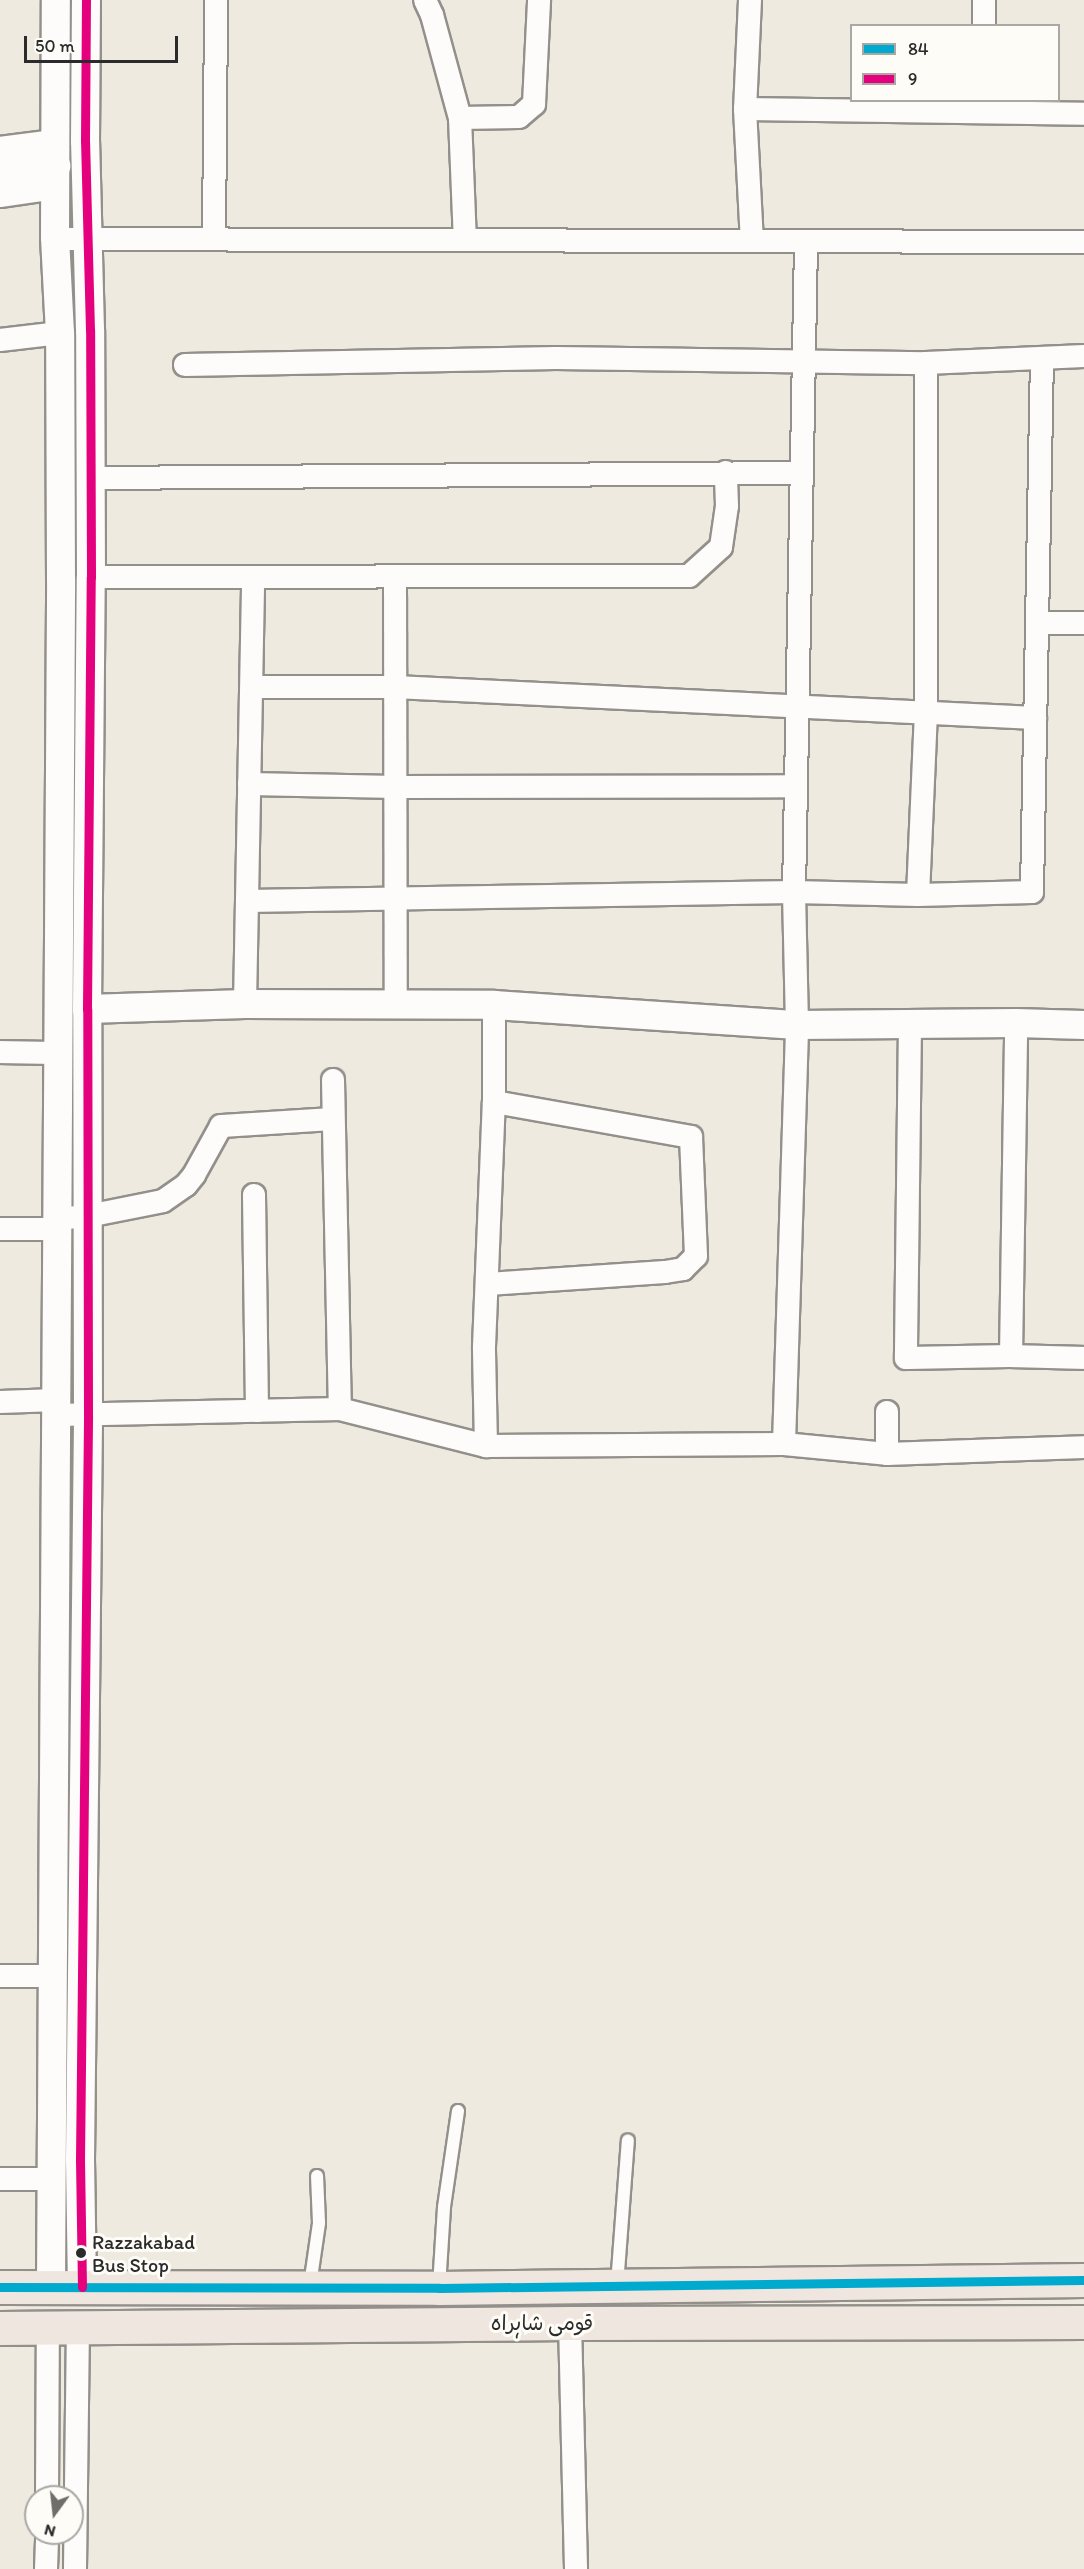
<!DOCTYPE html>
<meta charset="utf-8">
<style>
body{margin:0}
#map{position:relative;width:1084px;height:2569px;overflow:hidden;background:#efeadf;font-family:Itim,"Playpen Sans Arabic",sans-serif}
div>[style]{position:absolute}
.roads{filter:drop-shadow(2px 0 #93908b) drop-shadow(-2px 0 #93908b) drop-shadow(0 2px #93908b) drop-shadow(0 -2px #93908b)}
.service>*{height:12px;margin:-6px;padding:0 6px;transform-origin:6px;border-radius:6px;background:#fdfcfa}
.minor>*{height:22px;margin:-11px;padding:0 11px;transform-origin:11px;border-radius:11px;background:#fdfcfa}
.tertiary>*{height:28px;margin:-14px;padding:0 14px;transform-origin:14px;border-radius:14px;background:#fdfcfa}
.trunk>*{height:33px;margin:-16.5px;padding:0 16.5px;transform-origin:16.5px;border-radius:16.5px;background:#efe7df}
.bus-1>*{height:9px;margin:-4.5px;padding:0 4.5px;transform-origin:4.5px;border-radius:4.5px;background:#00a9ce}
.bus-2>*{height:9px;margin:-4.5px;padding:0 4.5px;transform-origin:4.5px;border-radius:4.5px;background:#e5007d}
.dots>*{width:16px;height:16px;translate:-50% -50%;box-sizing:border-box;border:3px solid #fdfcf7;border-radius:50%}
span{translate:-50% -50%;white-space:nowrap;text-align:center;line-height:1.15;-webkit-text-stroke:6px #fdfcf7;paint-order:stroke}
.bus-label{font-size:20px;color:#2b2b2b}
.left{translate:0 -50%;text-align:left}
.street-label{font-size:21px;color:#2b2b2b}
.legend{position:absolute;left:850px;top:24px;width:210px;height:78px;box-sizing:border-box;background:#fdfcf7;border:2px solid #a9a8a5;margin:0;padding:8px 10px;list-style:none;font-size:18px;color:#2b2b2b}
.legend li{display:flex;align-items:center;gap:12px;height:30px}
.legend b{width:30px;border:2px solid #a9a8a5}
.north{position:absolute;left:24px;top:2485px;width:60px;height:60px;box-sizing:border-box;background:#fdfcf7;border:2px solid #a9a8a5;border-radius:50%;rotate:195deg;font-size:16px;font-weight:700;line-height:24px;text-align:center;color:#2b2b2b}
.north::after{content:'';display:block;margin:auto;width:21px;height:27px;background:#706e6a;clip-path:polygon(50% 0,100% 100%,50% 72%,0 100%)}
.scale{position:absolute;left:24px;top:36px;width:154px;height:27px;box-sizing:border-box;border:3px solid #2b2b2b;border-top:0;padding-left:8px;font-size:18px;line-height:21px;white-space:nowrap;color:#2b2b2b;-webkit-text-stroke:4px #fdfcf7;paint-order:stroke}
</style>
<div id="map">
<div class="roads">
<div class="service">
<i style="left:310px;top:2285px;width:63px;rotate:-81.7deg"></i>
<i style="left:319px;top:2223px;width:47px;rotate:-92.4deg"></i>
<i style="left:617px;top:2285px;width:145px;rotate:-85.7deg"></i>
<i style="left:439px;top:2287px;width:80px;rotate:-86.4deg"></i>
<i style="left:444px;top:2207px;width:97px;rotate:-81.7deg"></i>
</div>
<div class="minor">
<i style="left:425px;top:0;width:17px;rotate:65deg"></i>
<i style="left:432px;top:15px;width:107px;rotate:74.8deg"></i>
<i style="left:460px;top:118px;width:122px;rotate:87.7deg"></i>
<i style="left:750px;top:0;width:109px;rotate:92.6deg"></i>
<i style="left:745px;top:109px;width:132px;rotate:87deg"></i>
<i style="left:984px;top:26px;width:26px;rotate:-90deg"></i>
<i style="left:745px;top:109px;width:339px;rotate:0.8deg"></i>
<i style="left:460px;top:118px;width:59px;rotate:-1deg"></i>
<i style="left:519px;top:117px;width:20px;rotate:-41deg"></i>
<i style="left:534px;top:104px;width:104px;rotate:-87.2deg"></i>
<i style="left:0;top:196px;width:57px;rotate:-8.1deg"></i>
<i style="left:55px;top:239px;width:1029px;rotate:0.17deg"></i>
<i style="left:214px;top:239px;width:239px;rotate:-89.5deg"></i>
<i style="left:0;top:340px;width:60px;rotate:-6.7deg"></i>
<i style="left:185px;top:365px;width:371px;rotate:-1.1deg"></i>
<i style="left:556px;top:358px;width:370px;rotate:0.8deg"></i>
<i style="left:926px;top:363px;width:158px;rotate:-2.5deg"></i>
<i style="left:90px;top:478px;width:711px;rotate:-0.4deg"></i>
<i style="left:91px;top:577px;width:598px;rotate:-0.1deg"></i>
<i style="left:689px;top:576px;width:43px;rotate:-42.2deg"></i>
<i style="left:721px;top:547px;width:41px;rotate:-81.7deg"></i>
<i style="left:727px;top:506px;width:34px;rotate:-92deg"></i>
<i style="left:395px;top:577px;width:428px;rotate:89.9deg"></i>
<i style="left:1037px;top:623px;width:47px"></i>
<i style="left:252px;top:687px;width:143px"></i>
<i style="left:395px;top:687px;width:641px;rotate:2.77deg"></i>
<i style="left:249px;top:784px;width:147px;rotate:1.2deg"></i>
<i style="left:396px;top:787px;width:400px;rotate:-0.1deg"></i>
<i style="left:918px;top:895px;width:181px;rotate:-87.5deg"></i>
<i style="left:926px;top:714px;width:351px;rotate:-90deg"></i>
<i style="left:247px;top:901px;width:547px;rotate:-0.94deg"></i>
<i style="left:794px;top:892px;width:124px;rotate:1.4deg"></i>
<i style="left:918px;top:895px;width:114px;rotate:-1.5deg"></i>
<i style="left:1032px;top:892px;width:534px;rotate:-88.93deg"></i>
<i style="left:245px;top:1004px;width:427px;rotate:-88.9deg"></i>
<i style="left:910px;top:1023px;width:335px;rotate:90.7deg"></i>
<i style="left:906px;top:1358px;width:105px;rotate:-1.1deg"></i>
<i style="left:1011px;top:1356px;width:333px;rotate:-89.1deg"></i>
<i style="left:0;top:1052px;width:57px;rotate:1deg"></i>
<i style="left:333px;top:1080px;width:329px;rotate:88.8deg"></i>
<i style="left:254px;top:1195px;width:216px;rotate:89.2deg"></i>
<i style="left:58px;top:1219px;width:30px;rotate:-6deg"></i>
<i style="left:88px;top:1216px;width:76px;rotate:-11.3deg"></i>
<i style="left:163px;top:1201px;width:28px;rotate:-35deg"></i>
<i style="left:186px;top:1185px;width:13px;rotate:-51deg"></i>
<i style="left:194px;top:1175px;width:56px;rotate:-61.1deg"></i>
<i style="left:221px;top:1126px;width:112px;rotate:-3.6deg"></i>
<i style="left:0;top:1229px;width:58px"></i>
<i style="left:488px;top:1284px;width:177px;rotate:-3.9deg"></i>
<i style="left:665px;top:1272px;width:18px;rotate:-9deg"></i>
<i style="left:683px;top:1269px;width:18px;rotate:-45deg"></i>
<i style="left:696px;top:1256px;width:119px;rotate:-92.4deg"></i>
<i style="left:691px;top:1137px;width:200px;rotate:-169.9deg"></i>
<i style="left:1011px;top:1356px;width:73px;rotate:1.6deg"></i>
<i style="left:0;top:1402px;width:57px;rotate:-2deg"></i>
<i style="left:57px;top:1415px;width:283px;rotate:-1.2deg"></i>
<i style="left:340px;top:1409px;width:151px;rotate:14.2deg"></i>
<i style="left:486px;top:1446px;width:298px;rotate:-0.4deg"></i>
<i style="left:784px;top:1444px;width:103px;rotate:5.5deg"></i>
<i style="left:887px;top:1454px;width:197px;rotate:-2deg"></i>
<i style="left:784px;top:1444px;width:419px;rotate:-88.2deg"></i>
<i style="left:797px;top:1025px;width:133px;rotate:-91.3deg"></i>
<i style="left:794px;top:892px;width:651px;rotate:-88.94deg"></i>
<i style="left:486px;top:1446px;width:99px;rotate:-91.2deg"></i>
<i style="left:484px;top:1347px;width:245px;rotate:-87.7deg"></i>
<i style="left:494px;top:1102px;width:97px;rotate:-90deg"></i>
<i style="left:887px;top:1454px;width:42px;rotate:-90deg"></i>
<i style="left:0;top:1976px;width:51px"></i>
<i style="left:0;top:2179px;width:50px"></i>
<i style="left:570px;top:2323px;width:246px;rotate:88.6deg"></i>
<i style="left:47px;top:2497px;width:169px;rotate:-89.7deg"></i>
<i style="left:46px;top:2569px;width:36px;rotate:-88deg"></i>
<i style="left:75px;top:2569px;width:241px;rotate:-89.3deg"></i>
</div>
<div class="tertiary">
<i style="left:0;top:151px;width:55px;rotate:-7.3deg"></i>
<i style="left:0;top:174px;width:57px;rotate:-8.1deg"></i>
<i style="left:87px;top:1009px;width:158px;rotate:-1.8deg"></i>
<i style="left:245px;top:1004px;width:249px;rotate:0.2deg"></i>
<i style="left:494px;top:1005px;width:304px;rotate:3.8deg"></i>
<i style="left:797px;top:1025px;width:219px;rotate:-0.5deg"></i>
<i style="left:1016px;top:1023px;width:68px;rotate:1.7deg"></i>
<i style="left:51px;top:2286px;width:1706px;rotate:-89.66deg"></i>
<i style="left:61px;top:580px;width:247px;rotate:-90.2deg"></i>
<i style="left:60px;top:333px;width:96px;rotate:-93deg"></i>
<i style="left:55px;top:237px;width:237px;rotate:-89.8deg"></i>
<i style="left:82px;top:2287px;width:127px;rotate:-90.9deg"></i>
<i style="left:80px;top:2160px;width:745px;rotate:-89.38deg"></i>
<i style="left:88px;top:1415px;width:406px;rotate:-90.1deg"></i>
<i style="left:87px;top:1009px;width:432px;rotate:-89.5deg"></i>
<i style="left:91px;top:577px;width:247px;rotate:-90.2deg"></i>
<i style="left:90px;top:330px;width:189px;rotate:-91.5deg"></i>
<i style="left:85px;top:141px;width:141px;rotate:-89.6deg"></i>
</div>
<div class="trunk">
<i style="left:0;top:2287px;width:439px;rotate:0.1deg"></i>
<i style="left:439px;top:2288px;width:645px;rotate:-0.71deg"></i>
<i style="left:0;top:2328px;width:570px;rotate:-0.5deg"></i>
<i style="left:570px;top:2323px;width:514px;rotate:-0.11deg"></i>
</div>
</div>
<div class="bus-1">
<i style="left:0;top:2287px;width:439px;rotate:0.1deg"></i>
<i style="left:439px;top:2288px;width:645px;rotate:-0.71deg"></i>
</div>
<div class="bus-2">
<i style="left:82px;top:2287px;width:127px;rotate:-90.9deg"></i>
<i style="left:80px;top:2160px;width:745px;rotate:-89.38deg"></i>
<i style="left:88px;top:1415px;width:406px;rotate:-90.1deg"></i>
<i style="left:87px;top:1009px;width:432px;rotate:-89.5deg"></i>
<i style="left:91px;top:577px;width:247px;rotate:-90.2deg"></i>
<i style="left:90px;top:330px;width:189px;rotate:-91.5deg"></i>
<i style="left:85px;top:141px;width:141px;rotate:-89.6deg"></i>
</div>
<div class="dots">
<i style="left:81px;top:2253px;background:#2b2b2b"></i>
</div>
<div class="bus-label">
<span class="left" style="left:92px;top:2254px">Razzakabad<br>Bus Stop</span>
</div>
<div class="street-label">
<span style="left:542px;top:2323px">قومی شاہراہ</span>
</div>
<ul class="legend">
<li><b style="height:8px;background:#00a9ce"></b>84</li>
<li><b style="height:8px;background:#e5007d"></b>9</li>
</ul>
<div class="north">N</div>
<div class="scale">50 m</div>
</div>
